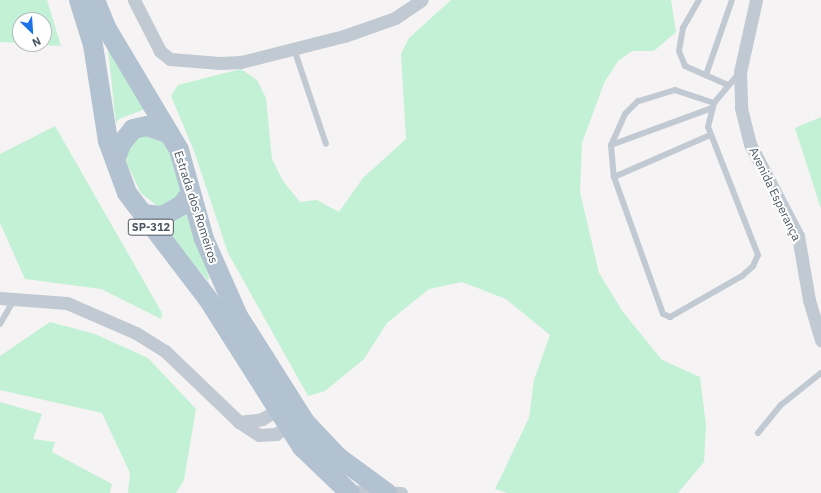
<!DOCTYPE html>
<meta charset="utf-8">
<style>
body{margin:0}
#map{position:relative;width:821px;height:493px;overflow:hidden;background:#f5f3f3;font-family:"IBM Plex Sans",sans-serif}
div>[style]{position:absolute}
.green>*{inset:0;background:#c3f1d5}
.service>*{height:6px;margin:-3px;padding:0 3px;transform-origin:3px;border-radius:3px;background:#c1cad2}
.minor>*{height:13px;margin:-6.5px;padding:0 6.5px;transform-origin:6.5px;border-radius:6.5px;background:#c1cad2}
.primary>*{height:20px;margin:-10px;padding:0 10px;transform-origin:10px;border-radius:10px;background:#b3c2d1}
span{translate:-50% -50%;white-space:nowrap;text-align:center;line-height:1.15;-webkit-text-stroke:4px #fff;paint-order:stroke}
.shield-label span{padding:1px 3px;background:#fff;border:1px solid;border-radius:3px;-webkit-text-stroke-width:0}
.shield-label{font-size:11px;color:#4a5661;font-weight:700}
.street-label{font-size:12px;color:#4a5661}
.north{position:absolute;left:12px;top:12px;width:40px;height:40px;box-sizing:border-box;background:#fff;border:1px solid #b7bbc0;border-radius:50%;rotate:155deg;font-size:11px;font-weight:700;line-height:16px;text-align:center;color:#4a5661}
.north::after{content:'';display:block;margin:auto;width:14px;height:18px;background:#1a73e8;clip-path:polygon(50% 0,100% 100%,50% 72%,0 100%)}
</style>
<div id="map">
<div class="green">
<i style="clip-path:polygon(0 0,47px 0,61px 46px,30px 44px,44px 44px,44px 20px,20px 20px,20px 43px,0 42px)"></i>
<i style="clip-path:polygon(451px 0,671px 0,676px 32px,654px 51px,632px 51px,618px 61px,604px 83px,582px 143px,580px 192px,599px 273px,623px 312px,662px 360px,700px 377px,706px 425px,704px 462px,678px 493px,507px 493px,495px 489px,529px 418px,534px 380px,550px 335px,506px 299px,462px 282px,429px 289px,387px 323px,364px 359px,325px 391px,308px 396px,228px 253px,194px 151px,171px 96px,178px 85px,241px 69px,257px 80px,266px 98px,272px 159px,283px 181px,300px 202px,317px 200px,339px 212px,363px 178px,406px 139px,401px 54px,409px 38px)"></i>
<i style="clip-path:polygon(107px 41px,148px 108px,119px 119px,116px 123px)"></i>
<i style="clip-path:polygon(821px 117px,821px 209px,795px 128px)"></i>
<i style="clip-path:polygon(55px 126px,162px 313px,161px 319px,101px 289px,25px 279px,0 223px,0 154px)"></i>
<i style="clip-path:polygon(143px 129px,166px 140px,181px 192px,176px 200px,160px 208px,141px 193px,127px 164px,125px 149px)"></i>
<i style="clip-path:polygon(188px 206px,209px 278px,208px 281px,158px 221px)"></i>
<i style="clip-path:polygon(50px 322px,95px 334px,148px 358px,196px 409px,184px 480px,176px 493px,128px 493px,130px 473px,102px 413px,0 390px,0 356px)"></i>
<i style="clip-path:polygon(0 402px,42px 414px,33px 439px,55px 442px,52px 452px,112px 484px,110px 493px,0 493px)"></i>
</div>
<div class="service">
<i style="left:699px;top:0;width:32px;rotate:120deg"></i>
<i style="left:683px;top:28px;width:23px;rotate:100deg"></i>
<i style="left:679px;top:51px;width:16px;rotate:68deg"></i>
<i style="left:685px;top:66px;width:47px;rotate:23.8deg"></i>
<i style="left:294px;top:49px;width:100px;rotate:71.4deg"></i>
<i style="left:706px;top:75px;width:79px;rotate:-70.9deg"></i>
<i style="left:714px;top:103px;width:41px;rotate:-161.6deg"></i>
<i style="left:675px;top:90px;width:39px;rotate:163deg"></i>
<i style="left:638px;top:101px;width:18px;rotate:135deg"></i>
<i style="left:625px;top:114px;width:34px;rotate:114deg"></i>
<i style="left:611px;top:145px;width:32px;rotate:85deg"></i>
<i style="left:614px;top:177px;width:145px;rotate:70.3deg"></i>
<i style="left:663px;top:314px;width:8px;rotate:23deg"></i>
<i style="left:670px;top:317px;width:83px;rotate:-29.7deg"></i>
<i style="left:742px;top:276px;width:15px;rotate:-42deg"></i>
<i style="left:753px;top:266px;width:12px;rotate:-66deg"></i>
<i style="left:758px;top:255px;width:137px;rotate:-111.3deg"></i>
<i style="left:708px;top:127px;width:25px;rotate:-76deg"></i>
<i style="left:714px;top:103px;width:39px;rotate:-50deg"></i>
<i style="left:611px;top:145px;width:108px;rotate:-20.1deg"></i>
<i style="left:614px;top:177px;width:105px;rotate:-23.6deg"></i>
<i style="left:0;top:324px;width:30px;rotate:-60deg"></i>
<i style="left:758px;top:433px;width:36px;rotate:-51deg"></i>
<i style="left:781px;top:405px;width:51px;rotate:-38.7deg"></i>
</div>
<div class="minor">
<i style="left:134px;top:0;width:57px;rotate:63deg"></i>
<i style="left:160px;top:51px;width:13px;rotate:39deg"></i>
<i style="left:170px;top:59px;width:50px;rotate:4.6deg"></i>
<i style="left:220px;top:63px;width:21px;rotate:-3deg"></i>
<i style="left:241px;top:62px;width:106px;rotate:-14.2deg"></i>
<i style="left:344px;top:36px;width:54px;rotate:-19.4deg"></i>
<i style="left:395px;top:18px;width:32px;rotate:-34deg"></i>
<i style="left:756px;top:0;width:74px;rotate:102.5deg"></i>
<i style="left:740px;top:72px;width:36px;rotate:88deg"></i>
<i style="left:741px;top:108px;width:37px;rotate:76deg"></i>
<i style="left:750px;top:144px;width:104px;rotate:62.4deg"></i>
<i style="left:798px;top:236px;width:65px;rotate:80.2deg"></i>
<i style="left:809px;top:300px;width:42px;rotate:73.3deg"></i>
<i style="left:0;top:298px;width:67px;rotate:4.3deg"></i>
<i style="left:67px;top:303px;width:75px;rotate:23.5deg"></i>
<i style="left:136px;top:333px;width:34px;rotate:32deg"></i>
<i style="left:165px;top:351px;width:103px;rotate:43.8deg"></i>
<i style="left:239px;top:422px;width:24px;rotate:33deg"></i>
<i style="left:259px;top:435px;width:17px;rotate:-3deg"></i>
<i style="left:276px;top:434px;width:22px;rotate:-36deg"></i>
<i style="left:239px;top:422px;width:23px;rotate:-7deg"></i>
<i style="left:262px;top:419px;width:27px;rotate:-31deg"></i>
<i style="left:347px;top:491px;width:54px;rotate:2.1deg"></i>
</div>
<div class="primary">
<i style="left:79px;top:0;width:47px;rotate:72.7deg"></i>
<i style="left:93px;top:45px;width:97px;rotate:81.1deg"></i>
<i style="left:108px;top:141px;width:55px;rotate:69.9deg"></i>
<i style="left:127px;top:193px;width:133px;rotate:52.6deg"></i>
<i style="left:208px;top:299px;width:175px;rotate:57.6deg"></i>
<i style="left:302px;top:447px;width:66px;rotate:43.8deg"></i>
<i style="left:95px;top:0;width:31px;rotate:68deg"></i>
<i style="left:107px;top:29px;width:141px;rotate:59.2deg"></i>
<i style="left:179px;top:150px;width:92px;rotate:74.3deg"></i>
<i style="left:204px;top:239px;width:84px;rotate:66.2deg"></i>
<i style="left:238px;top:316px;width:125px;rotate:57.7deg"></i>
<i style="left:305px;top:422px;width:48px;rotate:46.7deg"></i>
<i style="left:338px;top:457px;width:61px;rotate:36.3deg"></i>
<i style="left:115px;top:160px;width:17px;rotate:-69deg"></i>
<i style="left:121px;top:144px;width:19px;rotate:-51deg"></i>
<i style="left:133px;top:129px;width:14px;rotate:-12deg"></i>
<i style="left:147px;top:126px;width:24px;rotate:19deg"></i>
<i style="left:143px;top:214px;width:20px;rotate:6deg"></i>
<i style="left:163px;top:216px;width:22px;rotate:-30deg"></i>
<i style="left:182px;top:205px;width:14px;rotate:-54deg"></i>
</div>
<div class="shield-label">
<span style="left:151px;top:227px">SP-312</span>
</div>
<div class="street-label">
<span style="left:775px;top:194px;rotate:64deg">Avenida Esperança</span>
<span style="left:196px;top:207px;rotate:72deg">Estrada dos Romeiros</span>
</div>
<div class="north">N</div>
</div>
